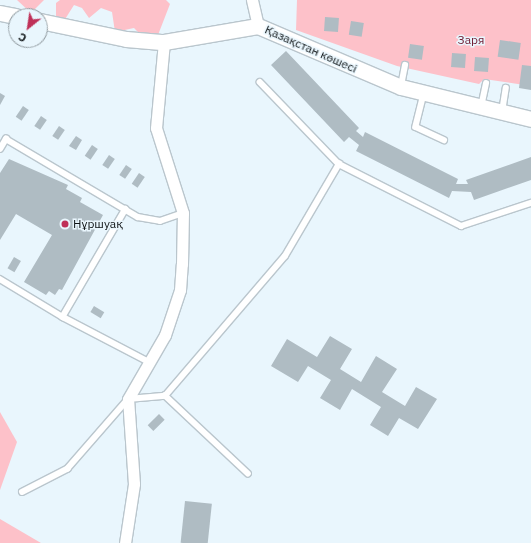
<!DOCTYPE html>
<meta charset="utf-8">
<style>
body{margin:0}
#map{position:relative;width:531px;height:543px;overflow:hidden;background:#e9f6fd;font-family:"IBM Plex Sans",sans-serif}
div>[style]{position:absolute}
.green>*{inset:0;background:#fdc1c9}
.building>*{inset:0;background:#afbcc3;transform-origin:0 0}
.roads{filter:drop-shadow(1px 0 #bac6cd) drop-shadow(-1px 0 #bac6cd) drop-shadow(0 1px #bac6cd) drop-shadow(0 -1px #bac6cd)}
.lane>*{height:5.5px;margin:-2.75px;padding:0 2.75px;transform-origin:2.75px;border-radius:2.75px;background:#fff}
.street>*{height:11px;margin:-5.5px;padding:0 5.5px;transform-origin:5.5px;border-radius:5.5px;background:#fff}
.secondary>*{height:15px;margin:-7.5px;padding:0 7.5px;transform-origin:7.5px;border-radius:7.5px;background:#fff}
.dots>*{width:11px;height:11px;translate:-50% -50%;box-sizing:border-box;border:2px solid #e9f6fd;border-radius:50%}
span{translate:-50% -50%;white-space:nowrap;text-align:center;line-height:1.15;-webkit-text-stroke:3px #e9f6fd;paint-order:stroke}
.park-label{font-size:12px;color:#701b32}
.street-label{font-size:12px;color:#0e1315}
.poi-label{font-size:12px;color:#0e1315}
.left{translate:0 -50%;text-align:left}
.north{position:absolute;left:8px;top:8px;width:40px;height:40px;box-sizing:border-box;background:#e9f6fd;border:1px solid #919ba0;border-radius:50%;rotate:210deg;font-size:11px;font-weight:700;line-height:16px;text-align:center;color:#0e1315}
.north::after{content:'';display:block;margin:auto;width:14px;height:18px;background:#bf3058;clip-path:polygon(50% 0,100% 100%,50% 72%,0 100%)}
</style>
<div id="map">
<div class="green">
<i style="clip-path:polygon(17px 0,44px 0,31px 13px)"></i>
<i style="clip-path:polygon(60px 0,166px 0,170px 4px,158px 35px,145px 39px,134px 28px,115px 32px,112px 12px,101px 8px,89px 18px,82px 8px,74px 5px,62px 24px,56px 22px,56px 3px)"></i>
<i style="clip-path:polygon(297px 0,531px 0,531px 86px,484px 79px,479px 84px,397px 66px,296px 30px)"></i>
<i style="clip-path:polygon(0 412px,17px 442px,0 490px)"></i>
<i style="clip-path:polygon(0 519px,41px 543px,0 543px)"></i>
</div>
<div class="building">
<i style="left:325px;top:17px;width:14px;height:14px;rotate:4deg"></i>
<i style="left:351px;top:21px;width:13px;height:14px;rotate:9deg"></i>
<i style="left:500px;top:40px;width:21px;height:17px;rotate:8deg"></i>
<i style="left:410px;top:44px;width:14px;height:14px;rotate:8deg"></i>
<i style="clip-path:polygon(286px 51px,359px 128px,356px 131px,363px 137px,365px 132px,458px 179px,456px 184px,468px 184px,466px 180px,531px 157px,531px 180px,474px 200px,471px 192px,452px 191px,449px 198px,356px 151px,359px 145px,349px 137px,344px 142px,271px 65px)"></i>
<i style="left:452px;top:53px;width:14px;height:14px;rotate:4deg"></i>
<i style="left:475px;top:57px;width:14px;height:14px;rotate:4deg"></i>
<i style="clip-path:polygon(522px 65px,531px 66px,531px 90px,519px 88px)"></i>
<i style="clip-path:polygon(0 93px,5px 96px,0 105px)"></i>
<i style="left:23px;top:106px;width:7px;height:13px;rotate:34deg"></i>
<i style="left:41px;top:116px;width:7px;height:12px;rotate:34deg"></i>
<i style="left:59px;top:126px;width:7px;height:12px;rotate:34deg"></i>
<i style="clip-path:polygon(76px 136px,82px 140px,76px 150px,69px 146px)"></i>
<i style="left:92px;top:145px;width:7px;height:13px;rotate:34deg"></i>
<i style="left:109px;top:155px;width:7px;height:12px;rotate:34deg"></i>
<i style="clip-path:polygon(9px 159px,68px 185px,66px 189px,82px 198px,80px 202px,103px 215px,62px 290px,59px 289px,55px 295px,49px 291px,46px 295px,24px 282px,52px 235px,16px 214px,0 240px,0 173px)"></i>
<i style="left:126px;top:165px;width:7px;height:12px;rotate:34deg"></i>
<i style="left:139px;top:173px;width:7px;height:13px;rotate:34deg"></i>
<i style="left:14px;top:257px;width:8px;height:13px;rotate:30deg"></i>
<i style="left:94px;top:306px;width:12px;height:7px;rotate:31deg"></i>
<i style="clip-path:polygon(330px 336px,352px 349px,340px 369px,361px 382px,376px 356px,397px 369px,382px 392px,405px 406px,416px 387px,437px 399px,418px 429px,399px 418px,388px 436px,370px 425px,381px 407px,352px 389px,340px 410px,320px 398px,331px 380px,308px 366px,298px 382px,271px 366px,287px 339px,317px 357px)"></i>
<i style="left:159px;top:414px;width:8px;height:16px;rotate:45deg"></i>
<i style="left:185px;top:501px;width:27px;height:42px;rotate:6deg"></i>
</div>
<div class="roads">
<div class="lane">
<i style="left:260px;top:82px;width:114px;rotate:46.1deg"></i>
<i style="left:339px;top:164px;width:137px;rotate:26.9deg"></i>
<i style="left:461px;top:226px;width:74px;rotate:-18.2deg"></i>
<i style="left:401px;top:86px;width:21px;rotate:-79deg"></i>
<i style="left:424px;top:94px;width:34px;rotate:104deg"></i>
<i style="left:416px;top:127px;width:31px;rotate:25deg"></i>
<i style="left:481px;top:107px;width:24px;rotate:-78deg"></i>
<i style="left:502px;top:112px;width:24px;rotate:-81deg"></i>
<i style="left:0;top:149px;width:12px;rotate:-59deg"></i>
<i style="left:6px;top:139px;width:153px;rotate:30.6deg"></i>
<i style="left:138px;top:217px;width:22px;rotate:10deg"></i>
<i style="left:160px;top:221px;width:24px;rotate:-19deg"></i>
<i style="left:126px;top:209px;width:125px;rotate:120.3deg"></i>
<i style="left:63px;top:317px;width:97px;rotate:27.6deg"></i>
<i style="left:0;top:279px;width:74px;rotate:31.1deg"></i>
<i style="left:248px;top:474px;width:114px;rotate:-136.8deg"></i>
<i style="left:165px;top:396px;width:184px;rotate:-49.4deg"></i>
<i style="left:285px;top:256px;width:107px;rotate:-59.6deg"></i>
<i style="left:22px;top:492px;width:51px;rotate:-27.1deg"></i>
<i style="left:67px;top:469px;width:93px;rotate:-48.9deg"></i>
<i style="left:128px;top:399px;width:37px;rotate:-5deg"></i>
</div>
<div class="street">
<i style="left:252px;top:0;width:27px;rotate:77deg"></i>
<i style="left:125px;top:543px;width:60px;rotate:-81.3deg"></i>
<i style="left:134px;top:484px;width:85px;rotate:-94deg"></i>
<i style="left:128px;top:399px;width:74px;rotate:-60deg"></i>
<i style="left:165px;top:335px;width:47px;rotate:-71.6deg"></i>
<i style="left:180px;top:290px;width:26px;rotate:-86deg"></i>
<i style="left:182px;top:264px;width:51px;rotate:-88.9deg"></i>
<i style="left:183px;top:213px;width:89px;rotate:-107.6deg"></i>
<i style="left:156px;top:128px;width:86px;rotate:-84.7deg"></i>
</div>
<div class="secondary">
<i style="left:0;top:13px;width:16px;rotate:11deg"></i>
<i style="left:40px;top:21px;width:88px;rotate:11.8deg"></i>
<i style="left:126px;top:39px;width:38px;rotate:5deg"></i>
<i style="left:164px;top:42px;width:95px;rotate:-9.7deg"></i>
<i style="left:258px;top:26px;width:155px;rotate:23.1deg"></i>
<i style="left:401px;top:87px;width:134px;rotate:13.8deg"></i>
</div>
</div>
<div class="dots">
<i style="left:65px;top:224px;background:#bf3058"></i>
</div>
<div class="park-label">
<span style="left:471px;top:40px">Заря</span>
</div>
<div class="street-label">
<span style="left:311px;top:49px;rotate:24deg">Қазақстан көшесі</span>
</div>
<div class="poi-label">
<span class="left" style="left:73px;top:224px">Нұршуақ</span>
</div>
<div class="north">С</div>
</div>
